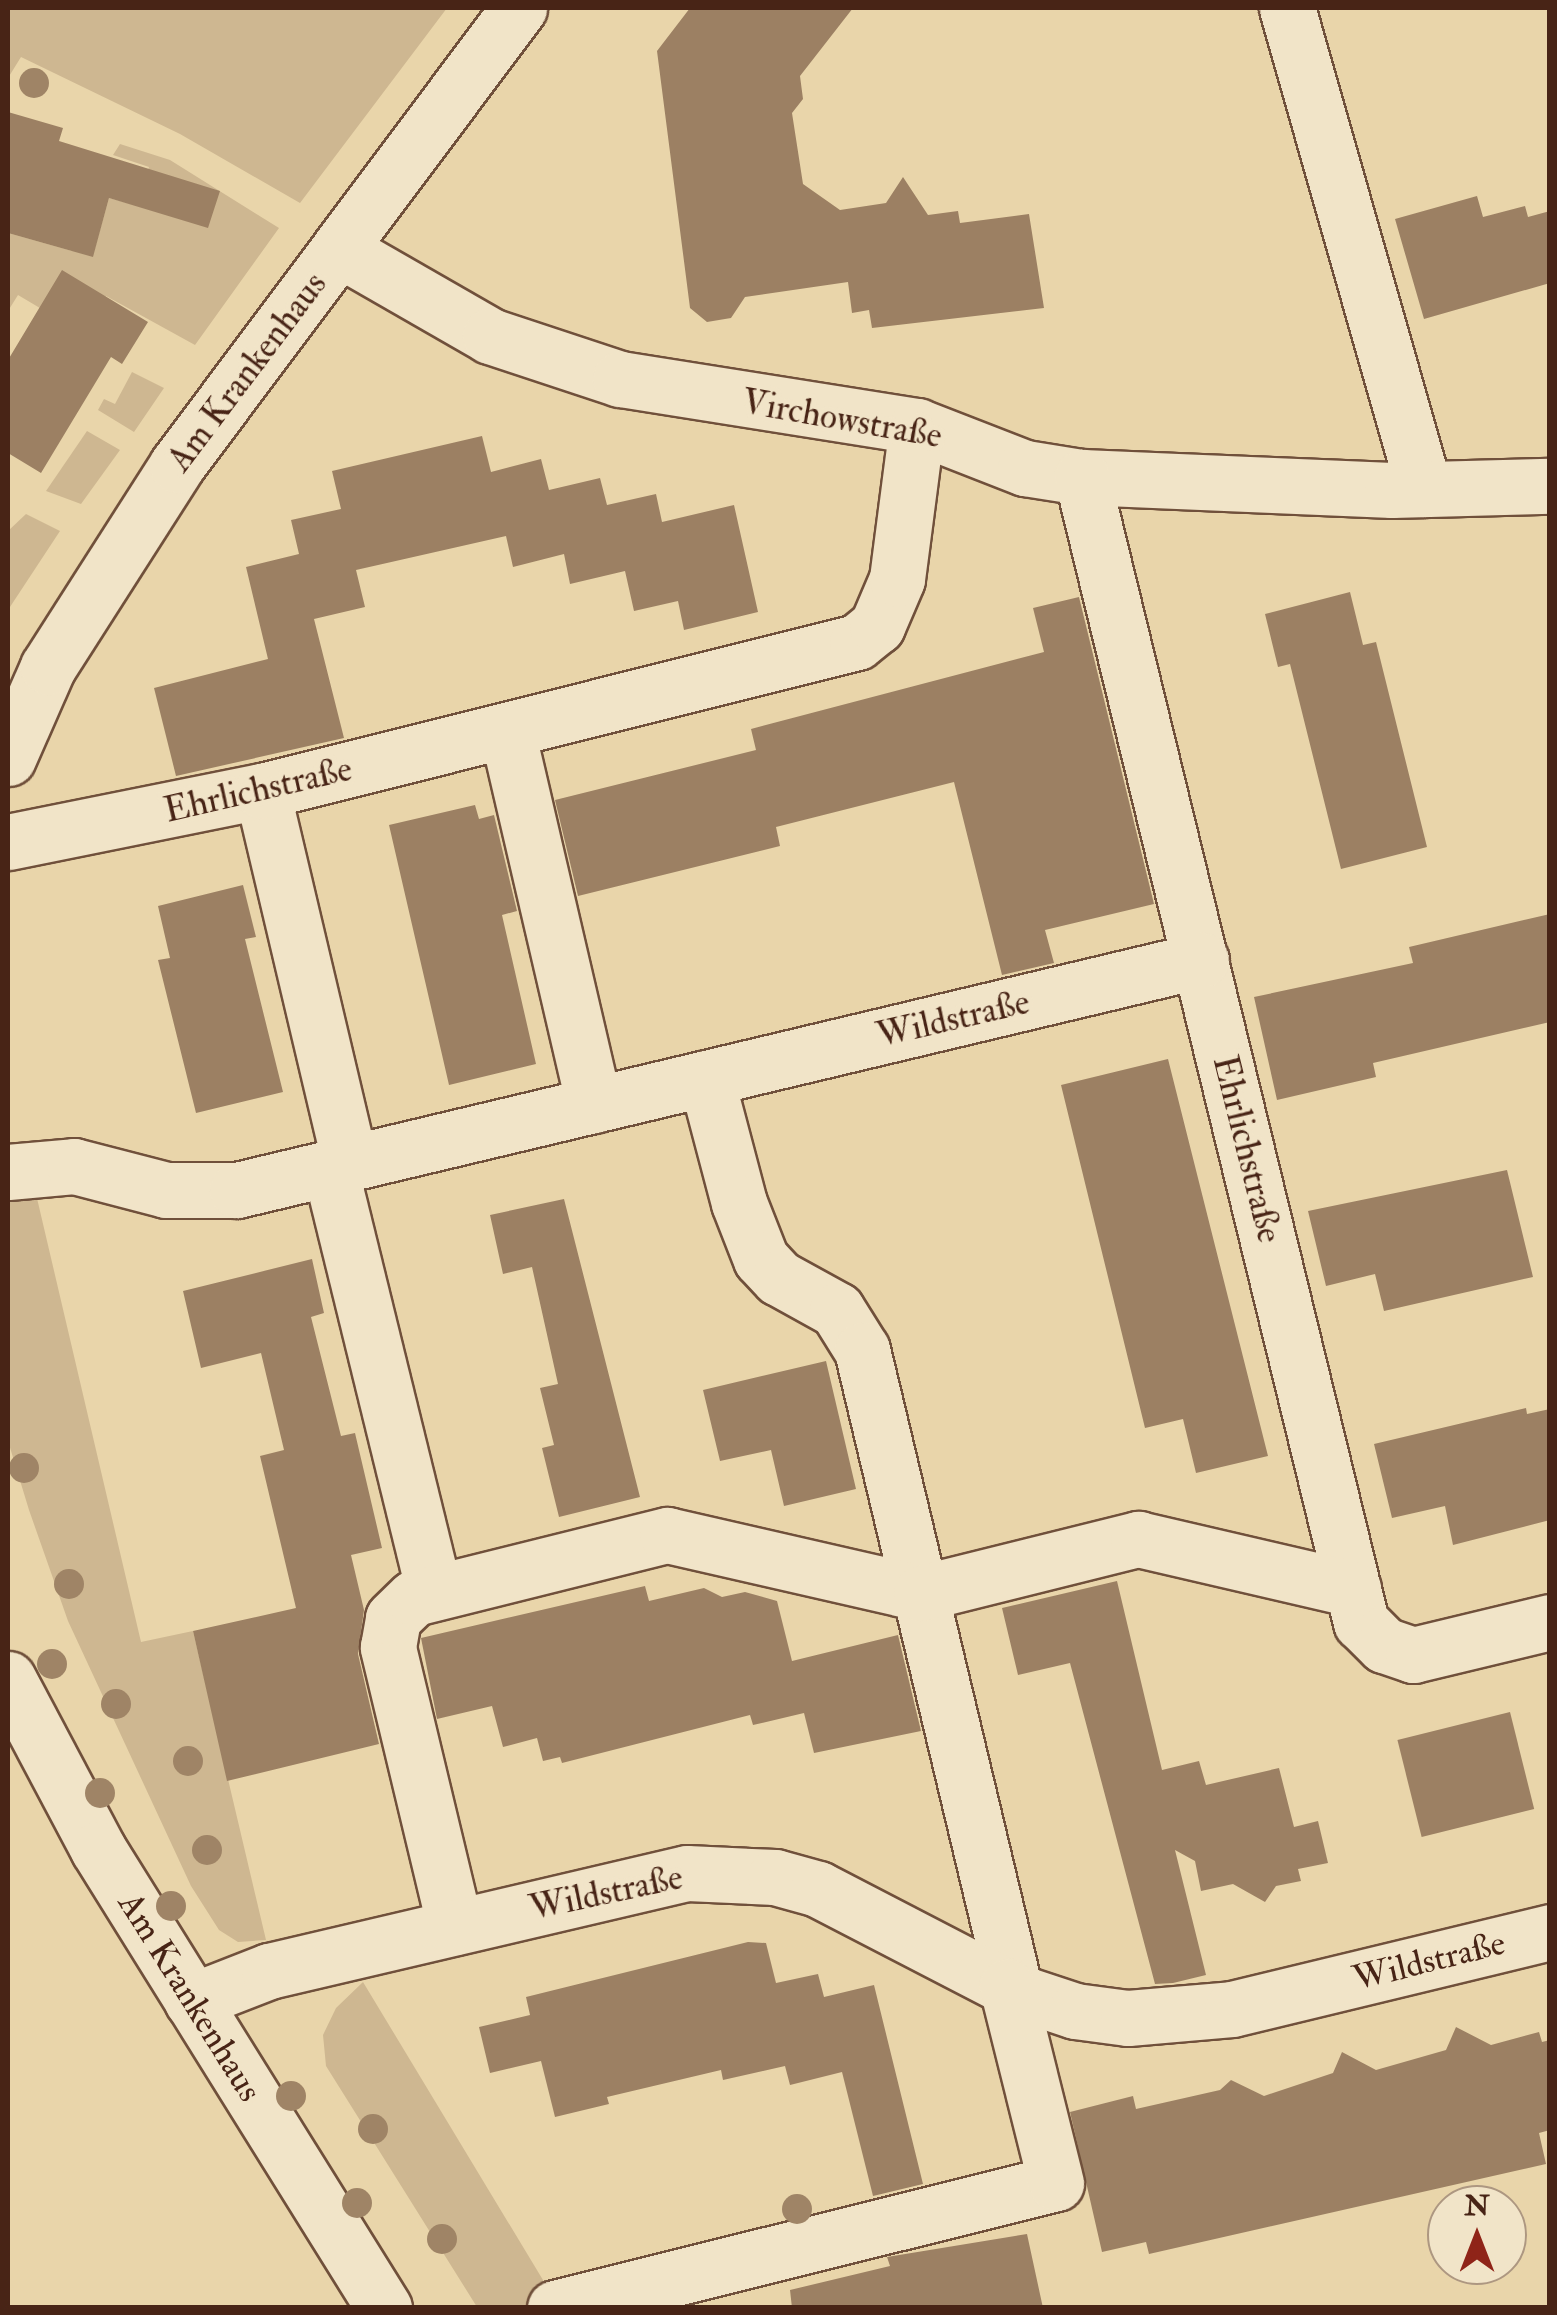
<!DOCTYPE html>
<meta charset="utf-8">
<style>
body{margin:0}
#map{position:relative;width:1557px;height:2315px;overflow:hidden;background:#e9d5aa;font-family:"IM FELL Double Pica",serif}
div>[style]{position:absolute}
.green>*{inset:0;background:#ceb791}
.building>*{inset:0;background:#9c8063;transform-origin:0 0}
.roads{filter:drop-shadow(2px 0 #70503b) drop-shadow(-2px 0 #70503b) drop-shadow(0 2px #70503b) drop-shadow(0 -2px #70503b)}
.minor>*{height:55px;margin:-27.5px;padding:0 27.5px;transform-origin:27.5px;border-radius:27.5px;background:#f1e4c8}
.trees>*{width:30px;height:30px;margin:-15px;border-radius:50%;background:#9f8466}
span{translate:-50% -50%;white-space:nowrap;text-align:center;line-height:1.15;-webkit-text-stroke:10px #f1e4c8;paint-order:stroke}
.street-label{font-size:35px;color:#482416}
.frame{position:absolute;inset:0;border:10px solid #482416;pointer-events:none}
.north{position:absolute;left:1427px;top:2185px;width:100px;height:100px;box-sizing:border-box;background:#f1e4c8;border:2px solid #ad9781;border-radius:50%;rotate:0deg;font-size:28px;font-weight:700;line-height:40px;text-align:center;color:#482416}
.north::after{content:'';display:block;margin:auto;width:35px;height:45px;background:#8f2418;clip-path:polygon(50% 0,100% 100%,50% 72%,0 100%)}
</style>
<div id="map">
<div class="green">
<i style="clip-path:polygon(8px 8px,447px 8px,300px 203px,180px 134px,21px 57px,8px 78px)"></i>
<i style="clip-path:polygon(120px 144px,170px 160px,279px 228px,195px 345px,106px 296px,82px 333px,18px 295px,8px 311px,8px 233px,72px 251px,95px 248px,109px 198px,138px 206px,149px 167px,113px 155px)"></i>
<i style="clip-path:polygon(132px 372px,164px 388px,134px 432px,98px 410px,104px 399px,115px 404px)"></i>
<i style="clip-path:polygon(87px 431px,120px 450px,81px 504px,46px 491px)"></i>
<i style="clip-path:polygon(26px 514px,60px 531px,8px 610px,8px 531px)"></i>
<i style="clip-path:polygon(36px 1194px,141px 1642px,193px 1631px,266px 1940px,238px 1942px,219px 1930px,191px 1886px,68px 1621px,29px 1510px,8px 1441px,8px 1197px)"></i>
<i style="clip-path:polygon(363px 1982px,546px 2285px,585px 2307px,477px 2307px,326px 2066px,323px 2035px,336px 2008px)"></i>
</div>
<div class="building">
<i style="clip-path:polygon(690px 8px,853px 8px,800px 76px,803px 99px,792px 113px,803px 184px,840px 210px,886px 203px,903px 177px,928px 215px,958px 211px,960px 223px,1029px 214px,1044px 308px,872px 328px,869px 310px,852px 313px,848px 282px,745px 297px,731px 318px,707px 322px,690px 308px,657px 51px)"></i>
<i style="clip-path:polygon(8px 112px,63px 128px,59px 141px,220px 191px,208px 228px,109px 198px,93px 257px,8px 233px)"></i>
<i style="clip-path:polygon(1477px 196px,1483px 217px,1525px 206px,1528px 217px,1550px 211px,1550px 283px,1424px 319px,1395px 219px)"></i>
<i style="clip-path:polygon(62px 270px,148px 322px,122px 364px,111px 357px,41px 473px,8px 453px,8px 360px)"></i>
<i style="clip-path:polygon(482px 436px,491px 472px,541px 459px,549px 490px,600px 478px,607px 505px,656px 494px,662px 522px,734px 505px,758px 612px,684px 630px,678px 601px,634px 611px,625px 571px,570px 584px,564px 554px,513px 567px,506px 536px,356px 570px,365px 607px,314px 619px,344px 738px,176px 776px,154px 688px,268px 659px,246px 567px,299px 554px,291px 520px,341px 509px,332px 471px)"></i>
<i style="clip-path:polygon(1350px 592px,1363px 645px,1376px 642px,1427px 847px,1341px 869px,1290px 664px,1278px 667px,1265px 614px)"></i>
<i style="clip-path:polygon(1079px 597px,1154px 904px,1045px 930px,1054px 963px,1002px 975px,954px 782px,776px 827px,780px 846px,578px 896px,555px 800px,756px 750px,751px 729px,1044px 652px,1033px 608px)"></i>
<i style="clip-path:polygon(475px 805px,479px 819px,494px 815px,517px 911px,502px 915px,536px 1064px,449px 1085px,389px 825px)"></i>
<i style="clip-path:polygon(243px 885px,256px 937px,245px 939px,283px 1092px,196px 1113px,158px 960px,170px 958px,158px 906px)"></i>
<i style="clip-path:polygon(1550px 914px,1550px 1022px,1373px 1063px,1376px 1077px,1277px 1100px,1254px 997px,1413px 963px,1409px 947px)"></i>
<i style="clip-path:polygon(1168px 1059px,1268px 1456px,1196px 1473px,1183px 1419px,1145px 1428px,1061px 1085px)"></i>
<i style="clip-path:polygon(1507px 1170px,1533px 1277px,1384px 1311px,1375px 1274px,1326px 1286px,1308px 1211px)"></i>
<i style="clip-path:polygon(564px 1199px,640px 1497px,559px 1517px,542px 1448px,554px 1445px,540px 1388px,558px 1384px,532px 1267px,503px 1274px,490px 1215px)"></i>
<i style="clip-path:polygon(312px 1259px,324px 1313px,311px 1317px,341px 1436px,355px 1433px,382px 1548px,351px 1555px,364px 1610px,358px 1654px,379px 1744px,227px 1781px,193px 1631px,296px 1608px,260px 1456px,284px 1450px,261px 1353px,201px 1368px,183px 1291px)"></i>
<i style="clip-path:polygon(826px 1361px,856px 1489px,784px 1506px,771px 1450px,720px 1461px,703px 1390px)"></i>
<i style="clip-path:polygon(1526px 1408px,1527px 1414px,1550px 1409px,1550px 1520px,1453px 1545px,1445px 1506px,1392px 1518px,1374px 1444px)"></i>
<i style="clip-path:polygon(1117px 1581px,1162px 1770px,1199px 1761px,1206px 1785px,1279px 1768px,1294px 1827px,1318px 1821px,1328px 1863px,1298px 1869px,1301px 1881px,1276px 1886px,1265px 1902px,1233px 1884px,1201px 1891px,1195px 1861px,1175px 1850px,1206px 1975px,1173px 1983px,1155px 1984px,1070px 1663px,1018px 1675px,1002px 1608px)"></i>
<i style="clip-path:polygon(645px 1586px,649px 1601px,704px 1588px,722px 1597px,745px 1592px,777px 1601px,792px 1661px,898px 1635px,921px 1731px,814px 1753px,804px 1713px,753px 1725px,750px 1715px,562px 1763px,560px 1757px,543px 1761px,537px 1738px,503px 1747px,492px 1706px,437px 1719px,421px 1638px)"></i>
<i style="left:1510px;top:1712px;width:100px;height:116px;rotate:76deg"></i>
<i style="clip-path:polygon(748px 1942px,766px 1943px,776px 1983px,818px 1974px,824px 1997px,874px 1985px,923px 2184px,873px 2196px,842px 2072px,790px 2085px,785px 2066px,723px 2080px,721px 2070px,607px 2097px,609px 2104px,555px 2117px,541px 2061px,490px 2073px,479px 2027px,530px 2015px,526px 1997px)"></i>
<i style="clip-path:polygon(1456px 2027px,1491px 2045px,1539px 2032px,1542px 2042px,1550px 2040px,1550px 2130px,1539px 2133px,1546px 2164px,1149px 2254px,1146px 2242px,1102px 2252px,1070px 2112px,1133px 2096px,1136px 2109px,1220px 2090px,1231px 2080px,1264px 2096px,1333px 2073px,1342px 2052px,1376px 2070px,1446px 2050px)"></i>
<i style="clip-path:polygon(1027px 2234px,1043px 2308px,792px 2308px,790px 2290px,890px 2266px,887px 2257px)"></i>
</div>
<div class="roads">
<div class="minor">
<i style="left:1287px;top:8px;width:500px;rotate:74.1deg"></i>
<i style="left:339px;top:249px;width:174px;rotate:29.9deg"></i>
<i style="left:490px;top:336px;width:137px;rotate:18.3deg"></i>
<i style="left:620px;top:379px;width:301px;rotate:9deg"></i>
<i style="left:917px;top:426px;width:116px;rotate:21.3deg"></i>
<i style="left:1025px;top:468px;width:58px;rotate:9deg"></i>
<i style="left:1082px;top:477px;width:310px;rotate:2.4deg"></i>
<i style="left:1392px;top:490px;width:158px;rotate:-1.5deg"></i>
<i style="left:1082px;top:477px;width:1179px;rotate:76.31deg"></i>
<i style="left:1361px;top:1622px;width:33px;rotate:45deg"></i>
<i style="left:1384px;top:1645px;width:31px;rotate:19deg"></i>
<i style="left:1413px;top:1655px;width:141px;rotate:-13.5deg"></i>
<i style="left:507px;top:731px;width:384px;rotate:76.9deg"></i>
<i style="left:8px;top:758px;width:99px;rotate:-66.3deg"></i>
<i style="left:48px;top:667px;width:240px;rotate:-57.4deg"></i>
<i style="left:177px;top:465px;width:571px;rotate:-53.19deg"></i>
<i style="left:262px;top:791px;width:382px;rotate:76.7deg"></i>
<i style="left:8px;top:842px;width:259px;rotate:-11.4deg"></i>
<i style="left:262px;top:791px;width:613px;rotate:-14.06deg"></i>
<i style="left:857px;top:642px;width:26px;rotate:-39deg"></i>
<i style="left:877px;top:626px;width:51px;rotate:-66.9deg"></i>
<i style="left:897px;top:579px;width:154px;rotate:-82.6deg"></i>
<i style="left:706px;top:1078px;width:129px;rotate:75.2deg"></i>
<i style="left:739px;top:1203px;width:60px;rotate:68.6deg"></i>
<i style="left:761px;top:1259px;width:26px;rotate:47deg"></i>
<i style="left:779px;top:1278px;width:66px;rotate:28.9deg"></i>
<i style="left:837px;top:1310px;width:47px;rotate:58deg"></i>
<i style="left:862px;top:1350px;width:659px;rotate:76.58deg"></i>
<i style="left:330px;top:1168px;width:437px;rotate:76.2deg"></i>
<i style="left:8px;top:1172px;width:66px;rotate:-5.2deg"></i>
<i style="left:74px;top:1166px;width:95px;rotate:14.6deg"></i>
<i style="left:166px;top:1190px;width:71px"></i>
<i style="left:237px;top:1190px;width:991px;rotate:-13.42deg"></i>
<i style="left:8px;top:1679px;width:192px;rotate:62.1deg"></i>
<i style="left:98px;top:1849px;width:541px;rotate:58.07deg"></i>
<i style="left:455px;top:1927px;width:288px;rotate:-103.5deg"></i>
<i style="left:388px;top:1647px;width:29px;rotate:-80deg"></i>
<i style="left:393px;top:1618px;width:29px;rotate:-44deg"></i>
<i style="left:414px;top:1598px;width:261px;rotate:-14deg"></i>
<i style="left:667px;top:1535px;width:261px;rotate:12.9deg"></i>
<i style="left:921px;top:1593px;width:224px;rotate:-14deg"></i>
<i style="left:1138px;top:1539px;width:221px;rotate:13.1deg"></i>
<i style="left:192px;top:2001px;width:83px;rotate:-21.3deg"></i>
<i style="left:269px;top:1971px;width:429px;rotate:-13.2deg"></i>
<i style="left:687px;top:1873px;width:88px;rotate:2.6deg"></i>
<i style="left:775px;top:1877px;width:45px;rotate:15.6deg"></i>
<i style="left:818px;top:1889px;width:222px;rotate:27.4deg"></i>
<i style="left:1015px;top:1991px;width:63px;rotate:18.4deg"></i>
<i style="left:1075px;top:2011px;width:53px;rotate:7.5deg"></i>
<i style="left:1128px;top:2018px;width:104px;rotate:-4.9deg"></i>
<i style="left:1232px;top:2009px;width:327px;rotate:-13.6deg"></i>
<i style="left:555px;top:2308px;width:516px;rotate:-14.01deg"></i>
<i style="left:1056px;top:2183px;width:203px;rotate:-104deg"></i>
</div>
</div>
<div class="trees">
<i style="left:34px;top:83px"></i>
<i style="left:24px;top:1468px"></i>
<i style="left:69px;top:1584px"></i>
<i style="left:52px;top:1664px"></i>
<i style="left:116px;top:1704px"></i>
<i style="left:188px;top:1761px"></i>
<i style="left:100px;top:1793px"></i>
<i style="left:207px;top:1850px"></i>
<i style="left:171px;top:1906px"></i>
<i style="left:291px;top:2096px"></i>
<i style="left:373px;top:2129px"></i>
<i style="left:357px;top:2203px"></i>
<i style="left:797px;top:2209px"></i>
<i style="left:442px;top:2239px"></i>
</div>
<div class="street-label">
<span style="left:247px;top:372px;rotate:-53deg">Am Krankenhaus</span>
<span style="left:842px;top:419px;rotate:10deg">Virchowstraße</span>
<span style="left:258px;top:790px;rotate:-13deg">Ehrlichstraße</span>
<span style="left:953px;top:1019px;rotate:-13deg">Wildstraße</span>
<span style="left:1247px;top:1149px;rotate:76deg">Ehrlichstraße</span>
<span style="left:606px;top:1893px;rotate:-12deg">Wildstraße</span>
<span style="left:1429px;top:1961px;rotate:-14deg">Wildstraße</span>
<span style="left:190px;top:1997px;rotate:58deg">Am Krankenhaus</span>
</div>
<div class="frame"></div>
<div class="north">N</div>
</div>
